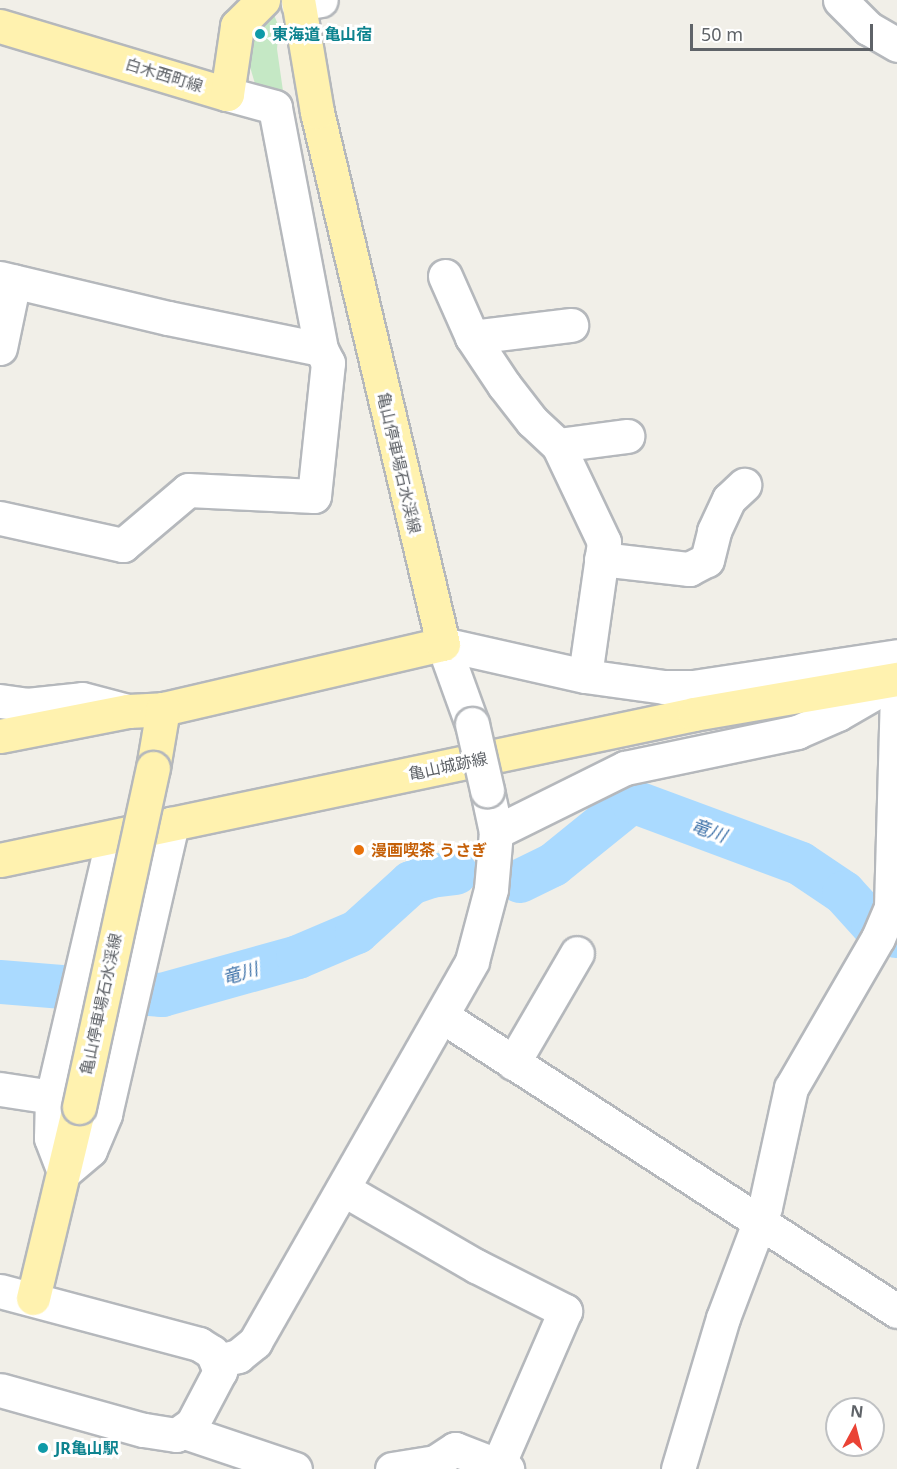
<!DOCTYPE html>
<meta charset="utf-8">
<style>
body{margin:0}
#map{position:relative;width:897px;height:1469px;overflow:hidden;background:#f1efe8;font-family:"Noto Sans","Noto Sans JP",sans-serif}
div>[style]{position:absolute}
.green>*{inset:0;background:#c5e8c5}
.river>*{height:44px;margin:-22px;padding:0 22px;transform-origin:22px;border-radius:22px;background:#aadaff}
.roads{filter:drop-shadow(2px 0 #b5b8bc) drop-shadow(-2px 0 #b5b8bc) drop-shadow(0 2px #b5b8bc) drop-shadow(0 -2px #b5b8bc)}
.minor>*{height:33px;margin:-16.5px;padding:0 16.5px;transform-origin:16.5px;border-radius:16.5px;background:#fff}
.major>*{height:33px;margin:-16.5px;padding:0 16.5px;transform-origin:16.5px;border-radius:16.5px;background:#fff2af}
.bridges{filter:drop-shadow(2px 0 #b5b8bc) drop-shadow(-2px 0 #b5b8bc) drop-shadow(0 2px #b5b8bc) drop-shadow(0 -2px #b5b8bc)}
.minor-bridge>*{height:33px;margin:-16.5px;padding:0 16.5px;transform-origin:16.5px;border-radius:16.5px;background:#fff}
.major-bridge>*{height:33px;margin:-16.5px;padding:0 16.5px;transform-origin:16.5px;border-radius:16.5px;background:#fff2af}
.dots>*{width:16px;height:16px;translate:-50% -50%;box-sizing:border-box;border:3px solid #fff;border-radius:50%}
span{translate:-50% -50%;white-space:nowrap;text-align:center;line-height:1.15;-webkit-text-stroke:6px #fff;paint-order:stroke}
.culture-label{font-size:16px;color:#0d838f;font-weight:700}
.left{translate:0 -50%;text-align:left}
.street-label{font-size:16px;color:#5f6368}
.food-label{font-size:16px;color:#c56008;font-weight:700}
.water-label{font-size:18px;color:#4174aa;font-style:italic}
.north{position:absolute;left:825px;top:1397px;width:60px;height:60px;box-sizing:border-box;background:#fff;border:2px solid #bfc1c3;border-radius:50%;rotate:7deg;font-size:16px;font-weight:700;line-height:24px;text-align:center;color:#5f6368}
.north::after{content:'';display:block;margin:auto;width:21px;height:27px;background:#ea4335;clip-path:polygon(50% 0,100% 100%,50% 72%,0 100%)}
.scale{position:absolute;left:690px;top:24px;width:183px;height:27px;box-sizing:border-box;border:3px solid #5f6368;border-top:0;padding-left:8px;font-size:18px;line-height:21px;white-space:nowrap;color:#5f6368;-webkit-text-stroke:4px #fff;paint-order:stroke}
</style>
<div id="map">
<div class="green">
<i style="clip-path:polygon(268px 12px,274px 15px,279px 27px,277px 49px,284px 98px,258px 94px,248px 60px,250px 31px)"></i>
</div>
<div class="river">
<i style="left:520px;top:881px;width:37px;rotate:-26deg"></i>
<i style="left:553px;top:865px;width:102px;rotate:-39deg"></i>
<i style="left:632px;top:801px;width:180px;rotate:20.4deg"></i>
<i style="left:801px;top:864px;width:52px;rotate:34deg"></i>
<i style="left:844px;top:893px;width:43px;rotate:47.8deg"></i>
<i style="left:873px;top:925px;width:26px;rotate:25deg"></i>
<i style="left:0;top:982px;width:163px;rotate:4.6deg"></i>
<i style="left:162px;top:995px;width:141px;rotate:-15.6deg"></i>
<i style="left:298px;top:957px;width:64px;rotate:-23deg"></i>
<i style="left:357px;top:932px;width:73px;rotate:-42.2deg"></i>
<i style="left:411px;top:883px;width:21px;rotate:-19deg"></i>
<i style="left:431px;top:876px;width:25px;rotate:-7deg"></i>
</div>
<div class="roads">
<div class="minor">
<i style="left:840px;top:0;width:40px;rotate:45deg"></i>
<i style="left:868px;top:28px;width:34px;rotate:30deg"></i>
<i style="left:298px;top:4px;width:23px;rotate:-10deg"></i>
<i style="left:445px;top:276px;width:67px;rotate:66.1deg"></i>
<i style="left:472px;top:337px;width:58px;rotate:56.3deg"></i>
<i style="left:504px;top:385px;width:46px;rotate:52.1deg"></i>
<i style="left:532px;top:421px;width:35px;rotate:43deg"></i>
<i style="left:558px;top:445px;width:107px;rotate:64.6deg"></i>
<i style="left:604px;top:542px;width:135px;rotate:98.1deg"></i>
<i style="left:0;top:278px;width:173px;rotate:13.4deg"></i>
<i style="left:168px;top:318px;width:156px;rotate:11.5deg"></i>
<i style="left:472px;top:337px;width:100px;rotate:-6.9deg"></i>
<i style="left:0;top:348px;width:68px;rotate:-78.2deg"></i>
<i style="left:558px;top:445px;width:70px;rotate:-7.4deg"></i>
<i style="left:0;top:518px;width:126px;rotate:12.4deg"></i>
<i style="left:123px;top:545px;width:85px;rotate:-40.2deg"></i>
<i style="left:188px;top:490px;width:126px;rotate:2.7deg"></i>
<i style="left:314px;top:496px;width:134px;rotate:-84deg"></i>
<i style="left:328px;top:363px;width:16px;rotate:-117deg"></i>
<i style="left:321px;top:349px;width:246px;rotate:-100.8deg"></i>
<i style="left:275px;top:107px;width:50px;rotate:-164.8deg"></i>
<i style="left:601px;top:559px;width:89px;rotate:6.5deg"></i>
<i style="left:689px;top:569px;width:20px;rotate:-27deg"></i>
<i style="left:707px;top:560px;width:30px;rotate:-76deg"></i>
<i style="left:714px;top:531px;width:35px;rotate:-65deg"></i>
<i style="left:729px;top:499px;width:21px;rotate:-43deg"></i>
<i style="left:443px;top:644px;width:146px;rotate:12.7deg"></i>
<i style="left:585px;top:676px;width:80px;rotate:7.9deg"></i>
<i style="left:664px;top:687px;width:29px"></i>
<i style="left:693px;top:687px;width:206px;rotate:-8.6deg"></i>
<i style="left:443px;top:644px;width:85px;rotate:70.1deg"></i>
<i style="left:0;top:701px;width:27px;rotate:8deg"></i>
<i style="left:27px;top:705px;width:55px;rotate:-6.2deg"></i>
<i style="left:82px;top:699px;width:48px;rotate:14.6deg"></i>
<i style="left:496px;top:832px;width:144px;rotate:-26.4deg"></i>
<i style="left:625px;top:768px;width:176px;rotate:-11.8deg"></i>
<i style="left:797px;top:732px;width:45px;rotate:-23.7deg"></i>
<i style="left:838px;top:714px;width:66px;rotate:-30.1deg"></i>
<i style="left:113px;top:837px;width:267px;rotate:103.2deg"></i>
<i style="left:52px;top:1097px;width:41px;rotate:91.4deg"></i>
<i style="left:51px;top:1138px;width:36px;rotate:69deg"></i>
<i style="left:64px;top:1172px;width:34px;rotate:-40deg"></i>
<i style="left:90px;top:1150px;width:39px;rotate:-67deg"></i>
<i style="left:105px;top:1114px;width:298px;rotate:-77deg"></i>
<i style="left:442px;top:1016px;width:542px;rotate:32.96deg"></i>
<i style="left:513px;top:1063px;width:127px;rotate:-59.8deg"></i>
<i style="left:0;top:1089px;width:53px;rotate:8.7deg"></i>
<i style="left:343px;top:1189px;width:154px;rotate:30.1deg"></i>
<i style="left:476px;top:1266px;width:100px;rotate:26.8deg"></i>
<i style="left:565px;top:1311px;width:168px;rotate:113.5deg"></i>
<i style="left:0;top:1291px;width:206px;rotate:14.9deg"></i>
<i style="left:199px;top:1344px;width:15px;rotate:32deg"></i>
<i style="left:212px;top:1352px;width:21px;rotate:67deg"></i>
<i style="left:220px;top:1371px;width:60px;rotate:117.8deg"></i>
<i style="left:192px;top:1424px;width:19px;rotate:145deg"></i>
<i style="left:176px;top:1435px;width:33px;rotate:-171deg"></i>
<i style="left:143px;top:1430px;width:148px;rotate:-164.4deg"></i>
<i style="left:218px;top:1361px;width:21px;rotate:-14deg"></i>
<i style="left:238px;top:1356px;width:22px;rotate:-39deg"></i>
<i style="left:255px;top:1342px;width:438px;rotate:-60.3deg"></i>
<i style="left:472px;top:961px;width:74px;rotate:-75.2deg"></i>
<i style="left:491px;top:889px;width:57px;rotate:-85deg"></i>
<i style="left:496px;top:832px;width:43px;rotate:-102.1deg"></i>
<i style="left:185px;top:1432px;width:116px;rotate:18.6deg"></i>
<i style="left:392px;top:1469px;width:44px;rotate:-9.2deg"></i>
<i style="left:435px;top:1462px;width:24px;rotate:-33deg"></i>
<i style="left:455px;top:1449px;width:56px;rotate:21deg"></i>
<i style="left:678px;top:1469px;width:158px;rotate:-73.4deg"></i>
<i style="left:723px;top:1318px;width:119px;rotate:-69.3deg"></i>
<i style="left:765px;top:1207px;width:122px;rotate:-77.7deg"></i>
<i style="left:791px;top:1088px;width:173px;rotate:-59.9deg"></i>
<i style="left:878px;top:938px;width:34px;rotate:-67deg"></i>
<i style="left:891px;top:907px;width:213px;rotate:-88.4deg"></i>
</div>
<div class="major">
<i style="left:0;top:26px;width:237px;rotate:16.7deg"></i>
<i style="left:227px;top:94px;width:69px;rotate:-81.6deg"></i>
<i style="left:237px;top:26px;width:37px;rotate:-45deg"></i>
<i style="left:0;top:736px;width:130px;rotate:-11.1deg"></i>
<i style="left:128px;top:711px;width:35px;rotate:-3deg"></i>
<i style="left:163px;top:709px;width:287px;rotate:-13.1deg"></i>
<i style="left:443px;top:644px;width:547px;rotate:-103.32deg"></i>
<i style="left:317px;top:112px;width:114px;rotate:-99.6deg"></i>
<i style="left:153px;top:768px;width:60px;rotate:-80.4deg"></i>
<i style="left:0;top:860px;width:709px;rotate:-11.88deg"></i>
<i style="left:694px;top:714px;width:206px;rotate:-9.8deg"></i>
<i style="left:33px;top:1298px;width:196px;rotate:-76.5deg"></i>
</div>
</div>
<div class="bridges">
<div class="minor-bridge">
<i style="left:472px;top:724px;width:68px;rotate:77.2deg"></i>
</div>
<div class="major-bridge">
<i style="left:79px;top:1107px;width:347px;rotate:-77.7deg"></i>
</div>
</div>
<div class="dots">
<i style="left:260px;top:34px;background:#0f9aa8"></i>
<i style="left:359px;top:850px;background:#e8710a"></i>
<i style="left:43px;top:1448px;background:#0f9aa8"></i>
</div>
<div class="culture-label">
<span class="left" style="left:272px;top:34px">東海道 亀山宿</span>
<span class="left" style="left:55px;top:1448px">JR亀山駅</span>
</div>
<div class="street-label">
<span style="left:164px;top:75px;rotate:17deg">白木西町線</span>
<span style="left:399px;top:463px;rotate:77deg">亀山停車場石水渓線</span>
<span style="left:448px;top:766px;rotate:-12deg">亀山城跡線</span>
<span style="left:101px;top:1004px;rotate:-78deg">亀山停車場石水渓線</span>
</div>
<div class="food-label">
<span class="left" style="left:371px;top:850px">漫画喫茶 うさぎ</span>
</div>
<div class="water-label">
<span style="left:709px;top:830px;rotate:20deg">竜川</span>
<span style="left:240px;top:973px;rotate:-16deg">竜川</span>
</div>
<div class="north">N</div>
<div class="scale">50 m</div>
</div>
